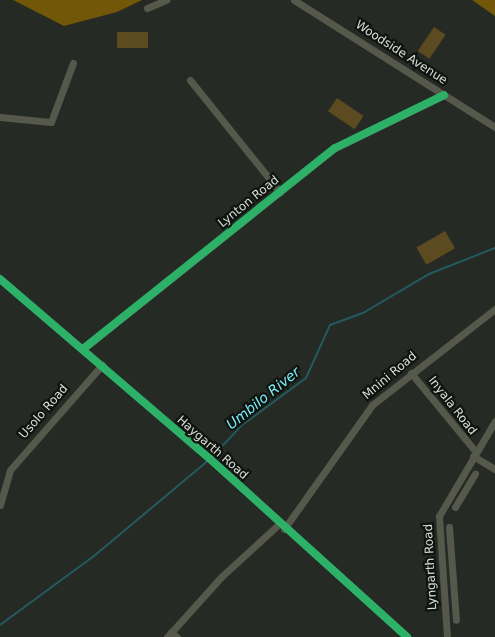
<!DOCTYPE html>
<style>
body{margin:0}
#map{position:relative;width:495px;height:637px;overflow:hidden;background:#252a25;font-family:"DejaVu Sans",sans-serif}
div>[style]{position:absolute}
.green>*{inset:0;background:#5c4b20;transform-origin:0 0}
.forest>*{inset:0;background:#715707}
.stream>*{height:2px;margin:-1px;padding:0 1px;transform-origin:1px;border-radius:1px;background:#245a5f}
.street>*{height:7px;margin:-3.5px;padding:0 3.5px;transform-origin:3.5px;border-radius:3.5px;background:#55584a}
.cycleway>*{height:8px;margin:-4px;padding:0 4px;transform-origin:4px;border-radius:4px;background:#2db169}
span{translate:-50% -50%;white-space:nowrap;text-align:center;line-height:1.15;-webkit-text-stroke:4.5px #0f140f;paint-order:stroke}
.street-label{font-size:12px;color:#d7ded6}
.water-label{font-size:14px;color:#7aedf8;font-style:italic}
</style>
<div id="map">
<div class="green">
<i style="left:434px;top:27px;width:14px;height:29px;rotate:34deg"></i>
<i style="left:148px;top:32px;width:16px;height:31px;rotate:90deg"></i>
<i style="left:337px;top:98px;width:32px;height:16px;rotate:34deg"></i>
<i style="left:445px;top:231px;width:20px;height:33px;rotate:60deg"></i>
</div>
<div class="forest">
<i style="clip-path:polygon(13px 0,142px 0,117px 12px,64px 26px)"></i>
<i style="clip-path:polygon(472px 0,495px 0,495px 16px)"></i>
</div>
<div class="stream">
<i style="left:212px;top:457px;width:44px;rotate:-46.8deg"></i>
<i style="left:242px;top:425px;width:79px;rotate:-36.3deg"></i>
<i style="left:306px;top:378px;width:58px;rotate:-65.6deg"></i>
<i style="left:330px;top:325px;width:35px;rotate:-20deg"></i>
<i style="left:363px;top:313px;width:77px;rotate:-30.6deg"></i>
<i style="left:429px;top:274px;width:71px;rotate:-21.5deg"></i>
<i style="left:0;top:625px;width:117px;rotate:-36.3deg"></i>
<i style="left:94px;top:556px;width:150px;rotate:-39.9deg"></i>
</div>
<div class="street">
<i style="left:294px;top:0;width:238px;rotate:32.3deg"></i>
<i style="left:147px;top:8px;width:21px;rotate:-23deg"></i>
<i style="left:190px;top:80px;width:144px;rotate:51.2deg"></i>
<i style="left:0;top:117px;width:51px;rotate:5.6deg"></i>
<i style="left:51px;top:122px;width:63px;rotate:-69.6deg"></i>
<i style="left:0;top:279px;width:275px;rotate:40.6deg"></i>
<i style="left:209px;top:458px;width:267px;rotate:42.1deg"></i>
<i style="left:83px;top:349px;width:322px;rotate:-38.6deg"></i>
<i style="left:335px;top:148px;width:121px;rotate:-25.9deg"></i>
<i style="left:411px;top:373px;width:102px;rotate:50.6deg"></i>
<i style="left:473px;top:456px;width:26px;rotate:31deg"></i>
<i style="left:0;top:505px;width:36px;rotate:-74deg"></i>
<i style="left:10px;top:470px;width:140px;rotate:-48.8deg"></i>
<i style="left:455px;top:507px;width:39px;rotate:-59deg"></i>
<i style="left:449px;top:527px;width:93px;rotate:85.7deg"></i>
<i style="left:284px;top:529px;width:152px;rotate:-54.6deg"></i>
<i style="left:372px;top:405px;width:156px;rotate:-38deg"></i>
<i style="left:171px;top:632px;width:8px;rotate:40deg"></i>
<i style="left:167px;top:637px;width:81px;rotate:-48deg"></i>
<i style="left:221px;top:577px;width:79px;rotate:-42.4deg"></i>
<i style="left:447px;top:637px;width:121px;rotate:-93.8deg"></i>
<i style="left:439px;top:516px;width:110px;rotate:-59.5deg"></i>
</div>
<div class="cycleway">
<i style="left:0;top:279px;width:275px;rotate:40.6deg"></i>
<i style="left:209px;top:458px;width:267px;rotate:42.1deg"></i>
<i style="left:83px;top:349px;width:322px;rotate:-38.6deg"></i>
<i style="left:335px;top:148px;width:121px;rotate:-25.9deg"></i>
</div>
<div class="street-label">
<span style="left:401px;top:53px;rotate:33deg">Woodside Avenue</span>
<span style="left:249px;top:202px;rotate:-39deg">Lynton Road</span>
<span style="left:390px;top:376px;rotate:-40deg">Mnini Road</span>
<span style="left:452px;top:406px;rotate:52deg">Inyala Road</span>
<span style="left:44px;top:412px;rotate:-49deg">Usolo Road</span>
<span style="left:212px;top:448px;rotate:41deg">Haygarth Road</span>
<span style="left:431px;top:567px;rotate:-93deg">Lyngarth Road</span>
</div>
<div class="water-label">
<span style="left:263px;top:398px;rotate:-39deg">Umbilo River</span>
</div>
</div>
